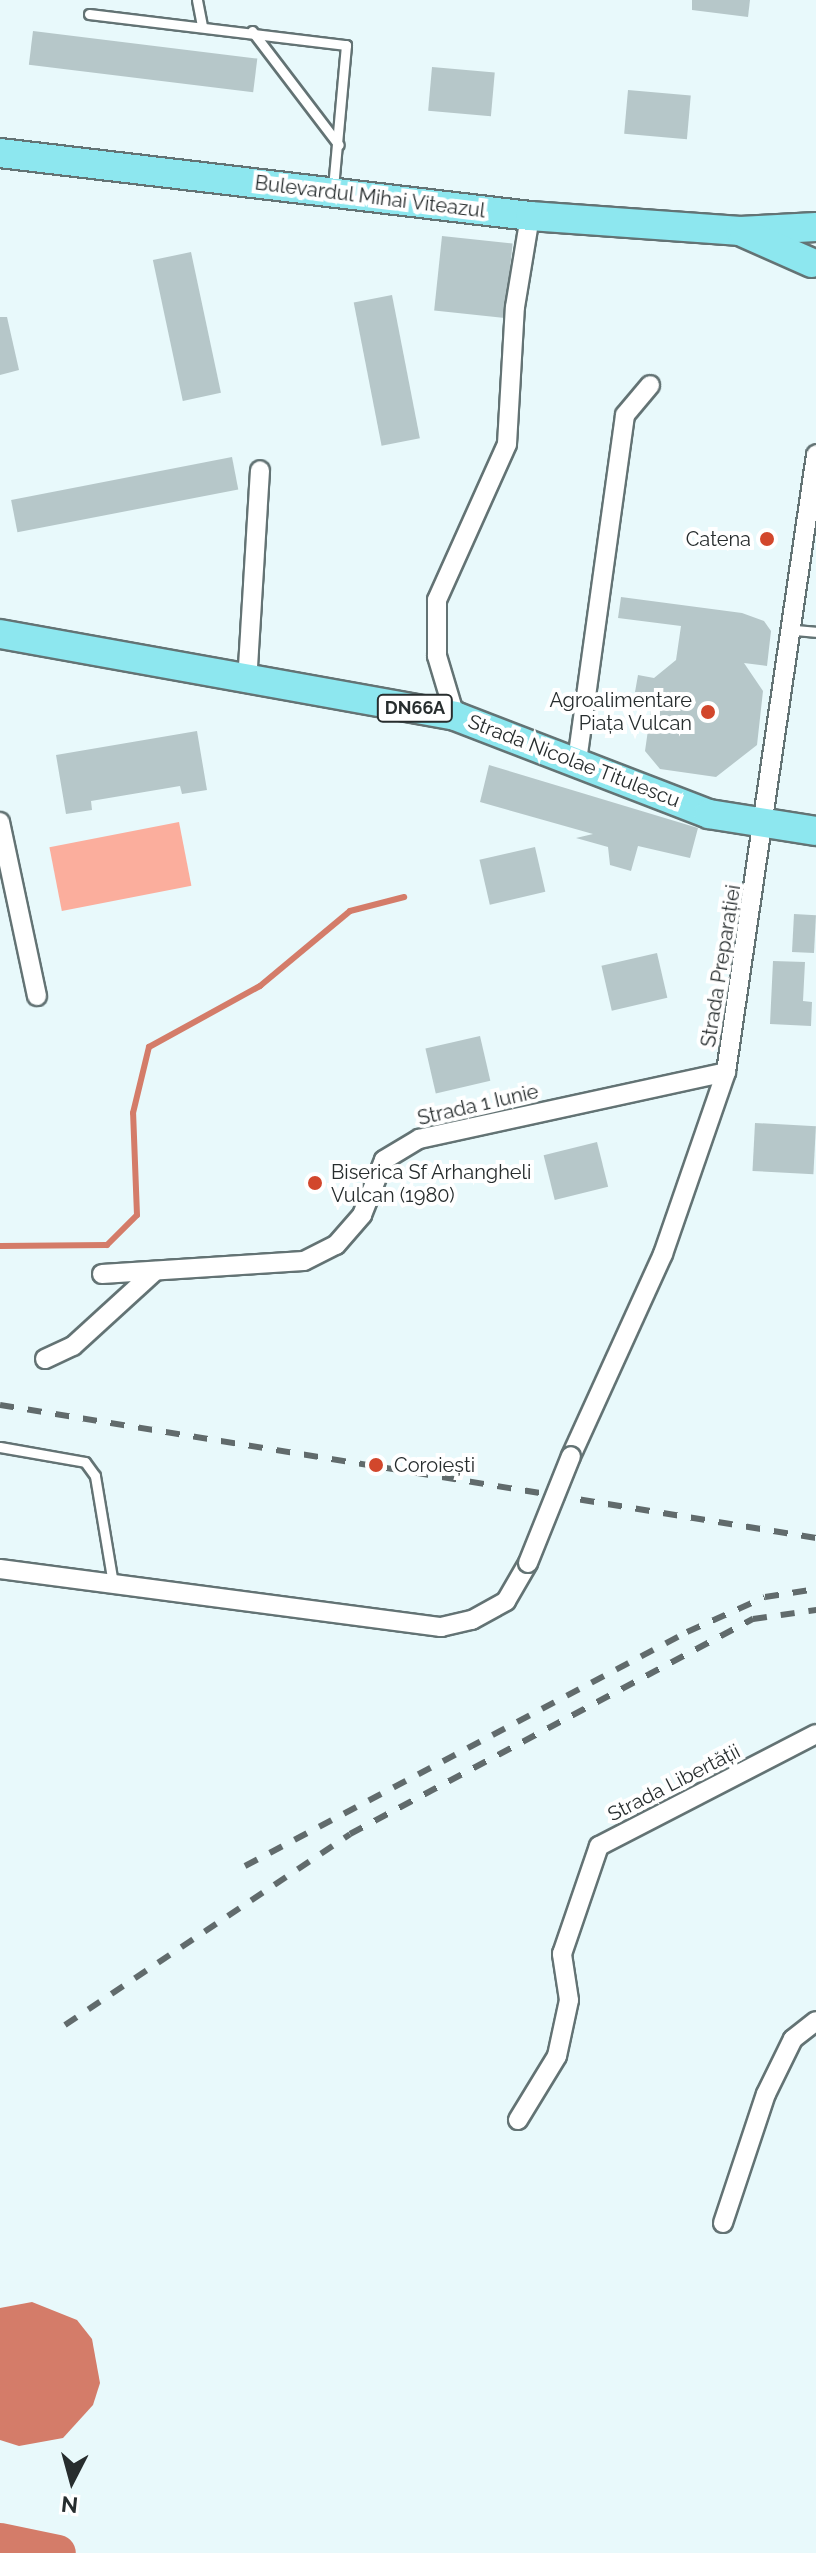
<!DOCTYPE html>
<meta charset="utf-8">
<style>
body{margin:0}
#map{position:relative;width:816px;height:2553px;overflow:hidden;background:#e8f9fb;font-family:Raleway,sans-serif}
div>[style]{position:absolute}
.green>*{inset:0;background:#fbae9d;transform-origin:0 0}
.water>*{inset:0;background:#d47c69}
.stream>*{height:6px;margin:-3px;padding:0 3px;transform-origin:3px;border-radius:3px;background:#d47c69}
.river>*{height:36px;margin:-18px;padding:0 18px;transform-origin:18px;border-radius:18px;background:#d47c69}
.building>*{inset:0;background:#b6c7c9;transform-origin:0 0}
.roads{filter:drop-shadow(2px 0 #637374) drop-shadow(-2px 0 #637374) drop-shadow(0 2px #637374) drop-shadow(0 -2px #637374)}
.service>*{height:9px;margin:-4.5px;padding:0 4.5px;transform-origin:4.5px;border-radius:4.5px;background:#fff}
.minor>*{height:18px;margin:-9px;padding:0 9px;transform-origin:9px;border-radius:9px;background:#fff}
.primary>*{height:28px;margin:-14px;padding:0 14px;transform-origin:14px;border-radius:14px;background:#8de7ef}
.rail>*{height:6px;margin-top:-3px;transform-origin:0;background:repeating-linear-gradient(90deg,#616b6c 0 14px,transparent 0 28px)}
.bridges{filter:drop-shadow(2px 0 #637374) drop-shadow(-2px 0 #637374) drop-shadow(0 2px #637374) drop-shadow(0 -2px #637374)}
.minor-bridge>*{height:18px;margin:-9px;padding:0 9px;transform-origin:9px;border-radius:9px;background:#fff}
.dots>*{width:22px;height:22px;translate:-50% -50%;box-sizing:border-box;border:4px solid #fff;border-radius:50%}
span{translate:-50% -50%;white-space:nowrap;text-align:center;line-height:1.15;-webkit-text-stroke:8px #fff;paint-order:stroke}
.shield-label span{padding:2px 6px;background:#fff;border:2px solid;border-radius:6px;-webkit-text-stroke-width:0}
.shield-label{font-size:18px;color:#272d2e;font-weight:700}
.street-label{font-size:20px;color:#272d2e}
.poi-label{font-size:20px;color:#272d2e}
.right{translate:-100% -50%;text-align:right}
.left{translate:0 -50%;text-align:left}
.north{position:absolute;left:32px;top:2441px;width:80px;height:80px;-webkit-text-stroke:6px #fff;paint-order:stroke;rotate:186deg;font-size:22px;font-weight:700;line-height:32px;text-align:center;color:#272d2e}
.north::after{content:'';display:block;margin:auto;width:28px;height:36px;background:#272d2e;clip-path:polygon(50% 0,100% 100%,50% 72%,0 100%)}
</style>
<div id="map">
<div class="green">
<i style="left:179px;top:822px;width:65px;height:132px;rotate:79deg"></i>
</div>
<div class="water">
<i style="clip-path:polygon(32px 2302px,77px 2320px,92px 2339px,100px 2383px,93px 2405px,63px 2438px,19px 2446px,0 2440px,0 2308px)"></i>
</div>
<div class="stream">
<i style="left:0;top:1246px;width:107px;rotate:-0.5deg"></i>
<i style="left:107px;top:1245px;width:42px;rotate:-45deg"></i>
<i style="left:137px;top:1215px;width:102px;rotate:-92.2deg"></i>
<i style="left:133px;top:1113px;width:68px;rotate:-76.4deg"></i>
<i style="left:149px;top:1047px;width:127px;rotate:-28.8deg"></i>
<i style="left:260px;top:986px;width:117px;rotate:-39.8deg"></i>
<i style="left:350px;top:911px;width:56px;rotate:-14.5deg"></i>
</div>
<div class="river">
<i style="left:0;top:2541px;width:59px;rotate:11.7deg"></i>
</div>
<div class="building">
<i style="clip-path:polygon(692px 0,750px 0,748px 17px,692px 10px)"></i>
<i style="left:33px;top:31px;width:226px;height:34px;rotate:7deg"></i>
<i style="left:432px;top:67px;width:63px;height:44px;rotate:5deg"></i>
<i style="left:628px;top:90px;width:63px;height:44px;rotate:5deg"></i>
<i style="left:442px;top:236px;width:71px;height:75px;rotate:6deg"></i>
<i style="left:191px;top:252px;width:144px;height:39px;rotate:78deg"></i>
<i style="left:392px;top:295px;width:146px;height:39px;rotate:79deg"></i>
<i style="clip-path:polygon(0 317px,7px 317px,19px 370px,0 375px)"></i>
<i style="left:232px;top:457px;width:33px;height:225px;rotate:79deg"></i>
<i style="clip-path:polygon(621px 597px,742px 613px,764px 621px,771px 631px,767px 666px,744px 663px,763px 691px,757px 745px,716px 777px,660px 769px,645px 751px,653px 695px,635px 692px,638px 675px,654px 678px,676px 660px,681px 626px,618px 618px)"></i>
<i style="clip-path:polygon(197px 731px,207px 790px,182px 794px,180px 786px,91px 801px,92px 810px,66px 814px,56px 755px)"></i>
<i style="clip-path:polygon(489px 765px,698px 828px,690px 858px,638px 846px,631px 871px,610px 865px,608px 847px,576px 838px,593px 834px,480px 802px)"></i>
<i style="left:535px;top:847px;width:46px;height:57px;rotate:77deg"></i>
<i style="left:794px;top:914px;width:22px;height:38px;rotate:3deg"></i>
<i style="left:657px;top:953px;width:46px;height:57px;rotate:77deg"></i>
<i style="clip-path:polygon(773px 961px,805px 962px,803px 1001px,812px 1002px,811px 1026px,770px 1024px)"></i>
<i style="left:480px;top:1036px;width:46px;height:56px;rotate:77deg"></i>
<i style="left:755px;top:1123px;width:61px;height:48px;rotate:3deg"></i>
<i style="left:597px;top:1142px;width:46px;height:55px;rotate:76deg"></i>
</div>
<div class="roads">
<div class="service">
<i style="left:197px;top:0;width:26px;rotate:79deg"></i>
<i style="left:89px;top:14px;width:259px;rotate:6.9deg"></i>
<i style="left:346px;top:45px;width:145px;rotate:95.2deg"></i>
<i style="left:252px;top:31px;width:143px;rotate:52.7deg"></i>
<i style="left:794px;top:630px;width:22px;rotate:5deg"></i>
<i style="left:0;top:1447px;width:86px;rotate:10deg"></i>
<i style="left:85px;top:1462px;width:17px;rotate:54deg"></i>
<i style="left:95px;top:1476px;width:109px;rotate:80.5deg"></i>
</div>
<div class="minor">
<i style="left:247px;top:683px;width:213px;rotate:-86.5deg"></i>
<i style="left:455px;top:716px;width:63px;rotate:-106.7deg"></i>
<i style="left:437px;top:656px;width:56px;rotate:-90deg"></i>
<i style="left:437px;top:600px;width:171px;rotate:-65.8deg"></i>
<i style="left:507px;top:444px;width:137px;rotate:-86.7deg"></i>
<i style="left:515px;top:307px;width:92px;rotate:-80.6deg"></i>
<i style="left:577px;top:761px;width:349px;rotate:-82.1deg"></i>
<i style="left:625px;top:415px;width:39px;rotate:-50deg"></i>
<i style="left:0;top:822px;width:178px;rotate:78deg"></i>
<i style="left:102px;top:1274px;width:202px;rotate:-3.7deg"></i>
<i style="left:304px;top:1261px;width:36px;rotate:-27deg"></i>
<i style="left:336px;top:1245px;width:40px;rotate:-49deg"></i>
<i style="left:362px;top:1215px;width:59px;rotate:-68.2deg"></i>
<i style="left:384px;top:1160px;width:41px;rotate:-31deg"></i>
<i style="left:419px;top:1139px;width:314px;rotate:-12.3deg"></i>
<i style="left:45px;top:1359px;width:31px;rotate:-25deg"></i>
<i style="left:73px;top:1346px;width:111px;rotate:-42.4deg"></i>
<i style="left:571px;top:1456px;width:222px;rotate:-65.5deg"></i>
<i style="left:663px;top:1254px;width:193px;rotate:-70.9deg"></i>
<i style="left:726px;top:1072px;width:624px;rotate:-81.7deg"></i>
<i style="left:0;top:1569px;width:445px;rotate:7.5deg"></i>
<i style="left:441px;top:1627px;width:32px;rotate:-13deg"></i>
<i style="left:472px;top:1620px;width:39px;rotate:-29deg"></i>
<i style="left:506px;top:1601px;width:44px;rotate:-59.9deg"></i>
<i style="left:518px;top:2120px;width:75px;rotate:-58.6deg"></i>
<i style="left:557px;top:2056px;width:57px;rotate:-77.9deg"></i>
<i style="left:569px;top:2000px;width:47px;rotate:-98.7deg"></i>
<i style="left:562px;top:1954px;width:114px;rotate:-71.1deg"></i>
<i style="left:599px;top:1846px;width:244px;rotate:-27.3deg"></i>
<i style="left:723px;top:2223px;width:136px;rotate:-71.6deg"></i>
<i style="left:766px;top:2094px;width:61px;rotate:-63.9deg"></i>
<i style="left:793px;top:2039px;width:29px;rotate:-38deg"></i>
</div>
<div class="primary">
<i style="left:0;top:153px;width:534px;rotate:6.78deg"></i>
<i style="left:530px;top:216px;width:211px;rotate:4.1deg"></i>
<i style="left:740px;top:231px;width:76px;rotate:-3deg"></i>
<i style="left:744px;top:233px;width:74px;rotate:23.8deg"></i>
<i style="left:0;top:634px;width:462px;rotate:10.2deg"></i>
<i style="left:455px;top:716px;width:272px;rotate:21.1deg"></i>
<i style="left:709px;top:814px;width:108px;rotate:9deg"></i>
</div>
</div>
<div class="rail">
<i style="left:0;top:1405px;width:827px;rotate:9.26deg"></i>
<i style="left:245px;top:1866px;width:500px;rotate:-27.9deg"></i>
<i style="left:687px;top:1632px;width:85px;rotate:-24.2deg"></i>
<i style="left:765px;top:1597px;width:52px;rotate:-8.9deg"></i>
<i style="left:65px;top:2025px;width:343px;rotate:-33.8deg"></i>
<i style="left:350px;top:1834px;width:457px;rotate:-28.1deg"></i>
<i style="left:753px;top:1619px;width:64px;rotate:-8.1deg"></i>
</div>
<div class="bridges">
<div class="minor-bridge">
<i style="left:528px;top:1563px;width:115px;rotate:-68.1deg"></i>
</div>
</div>
<div class="dots">
<i style="left:767px;top:539px;background:#d2472c"></i>
<i style="left:708px;top:712px;background:#d2472c"></i>
<i style="left:315px;top:1183px;background:#d2472c"></i>
<i style="left:376px;top:1465px;background:#d2472c"></i>
</div>
<div class="shield-label">
<span style="left:415px;top:708px">DN66A</span>
</div>
<div class="street-label">
<span style="left:370px;top:197px;rotate:7deg">Bulevardul Mihai Viteazul</span>
<span style="left:574px;top:761px;rotate:21deg">Strada Nicolae Titulescu</span>
<span style="left:721px;top:966px;rotate:-81deg">Strada Preparației</span>
<span style="left:478px;top:1105px;rotate:-13deg">Strada 1 Iunie</span>
<span style="left:674px;top:1783px;rotate:-27deg">Strada Libertății</span>
</div>
<div class="poi-label">
<span class="right" style="left:751px;top:539px">Catena</span>
<span class="right" style="left:692px;top:712px">Agroalimentare<br>Piața Vulcan</span>
<span class="left" style="left:331px;top:1184px">Biserica Sf Arhangheli<br>Vulcan (1980)</span>
<span class="left" style="left:394px;top:1465px">Coroiești</span>
</div>
<div class="north">N</div>
</div>
